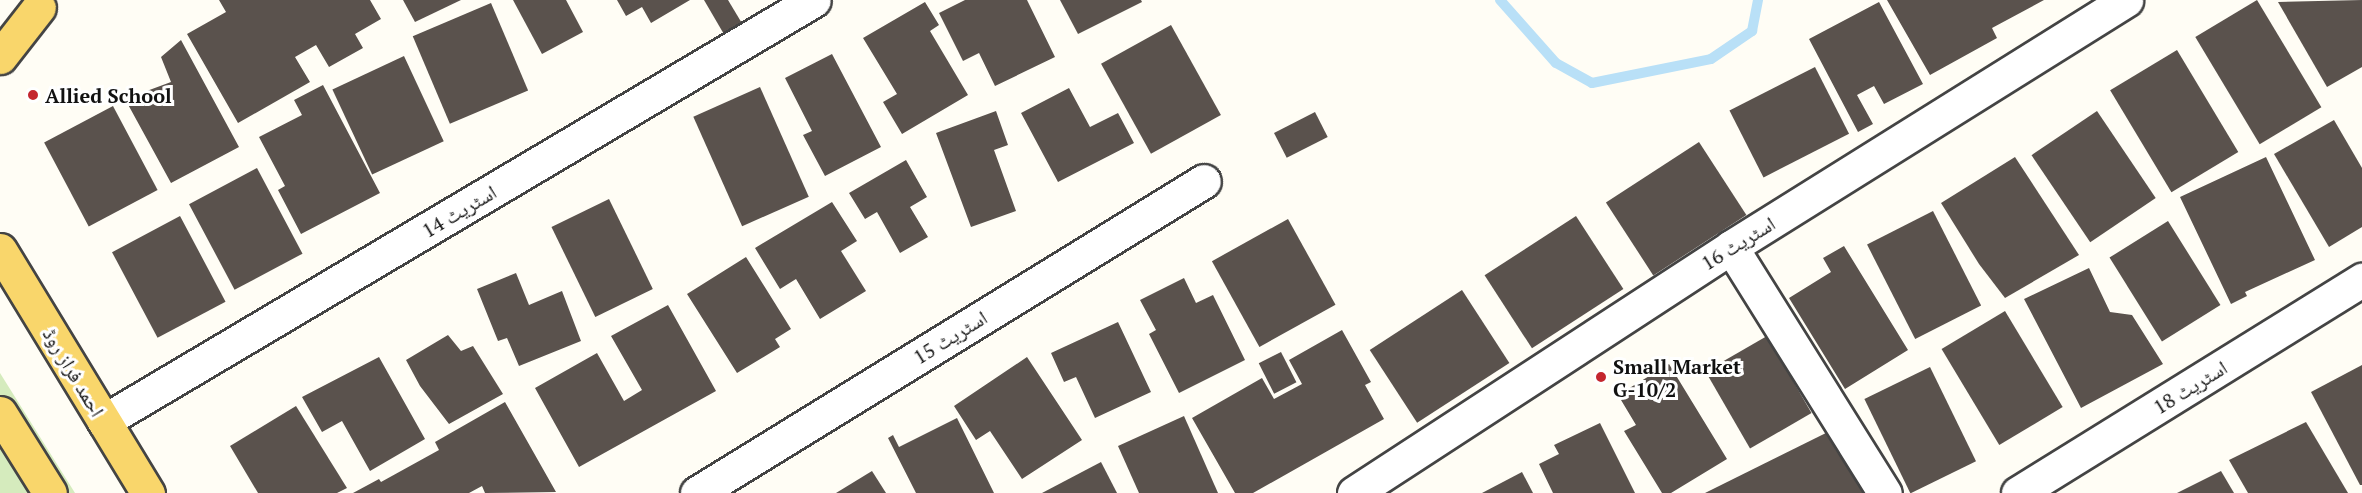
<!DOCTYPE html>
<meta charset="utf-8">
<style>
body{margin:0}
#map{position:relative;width:2362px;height:493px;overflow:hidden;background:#fffdf5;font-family:"PT Serif","Noto Naskh Arabic",serif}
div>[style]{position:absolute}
.green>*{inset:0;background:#d5ebbd}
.stream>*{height:10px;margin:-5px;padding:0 5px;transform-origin:5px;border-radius:5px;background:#b9e0f7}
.building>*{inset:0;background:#5a524d;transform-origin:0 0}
.roads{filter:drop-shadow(2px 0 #444) drop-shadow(-2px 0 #444) drop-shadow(0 2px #444) drop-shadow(0 -2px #444)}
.minor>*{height:33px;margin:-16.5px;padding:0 16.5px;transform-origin:16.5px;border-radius:16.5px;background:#fff}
.major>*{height:33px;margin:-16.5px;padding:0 16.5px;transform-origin:16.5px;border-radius:16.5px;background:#f9d66b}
.dots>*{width:16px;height:16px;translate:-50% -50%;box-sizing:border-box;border:3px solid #fff;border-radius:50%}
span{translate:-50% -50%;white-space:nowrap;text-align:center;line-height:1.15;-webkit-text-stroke:6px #fff;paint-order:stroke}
.poi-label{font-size:20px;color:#111;font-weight:700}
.left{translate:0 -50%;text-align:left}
.street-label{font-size:20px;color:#111}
</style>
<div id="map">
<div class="green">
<i style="clip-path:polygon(0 373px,75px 493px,0 493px)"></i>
</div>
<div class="stream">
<i style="left:1500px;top:0;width:84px;rotate:48.4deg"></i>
<i style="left:1556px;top:63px;width:41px;rotate:29.1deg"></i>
<i style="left:1592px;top:83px;width:121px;rotate:-11.4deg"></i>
<i style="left:1711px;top:59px;width:50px;rotate:-34.3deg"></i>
<i style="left:1752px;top:31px;width:32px;rotate:-79deg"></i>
</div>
<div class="building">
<i style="clip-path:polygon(219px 0,370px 0,381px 19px,355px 34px,363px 48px,329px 67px,316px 45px,295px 57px,310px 82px,238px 123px,187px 34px,226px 12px)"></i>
<i style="clip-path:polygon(403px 0,461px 0,415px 22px)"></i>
<i style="clip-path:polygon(513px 0,566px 0,583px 32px,542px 54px)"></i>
<i style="clip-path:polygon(617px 0,690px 0,651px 23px,642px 7px,626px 16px)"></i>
<i style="clip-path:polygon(704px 0,728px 0,743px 25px,725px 36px)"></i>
<i style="clip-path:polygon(965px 0,1027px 0,1055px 57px,995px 86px,979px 53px,963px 61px,939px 13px)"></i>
<i style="clip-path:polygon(1060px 0,1141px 0,1142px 2px,1078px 34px)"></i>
<i style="clip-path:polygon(1887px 0,2044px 0,1992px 28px,1997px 38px,1930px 75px)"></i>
<i style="left:2257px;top:0;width:125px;height:72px;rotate:59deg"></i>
<i style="clip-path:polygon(2362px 0,2362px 67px,2327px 87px,2278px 2px)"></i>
<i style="clip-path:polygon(925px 2px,939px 25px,930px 31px,968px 95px,902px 134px,883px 102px,897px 94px,863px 38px)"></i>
<i style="clip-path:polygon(1879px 2px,1923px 84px,1884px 104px,1874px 86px,1857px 95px,1873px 124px,1858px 132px,1809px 39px)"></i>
<i style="left:491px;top:3px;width:95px;height:85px;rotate:67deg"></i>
<i style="left:1171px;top:25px;width:103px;height:80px;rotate:61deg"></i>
<i style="clip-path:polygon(181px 40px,239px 147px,171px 183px,125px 99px,171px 82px,161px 57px)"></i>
<i style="left:2177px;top:50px;width:119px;height:78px;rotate:59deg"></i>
<i style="clip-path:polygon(832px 54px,881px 147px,825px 176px,803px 135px,812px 131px,785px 78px)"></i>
<i style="left:404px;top:56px;width:94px;height:79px;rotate:65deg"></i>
<i style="left:1815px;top:67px;width:75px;height:96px;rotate:63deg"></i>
<i style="clip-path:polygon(323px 85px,380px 193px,301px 234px,278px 190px,285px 186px,259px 137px,302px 115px,294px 100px)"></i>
<i style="left:760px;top:87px;width:120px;height:73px;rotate:66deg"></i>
<i style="clip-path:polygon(1069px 88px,1090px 127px,1118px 113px,1134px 143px,1058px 182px,1021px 113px)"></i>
<i style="left:113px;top:106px;width:95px;height:78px;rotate:62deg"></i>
<i style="clip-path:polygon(996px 111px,1008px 145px,994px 150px,1016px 211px,971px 227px,936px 133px)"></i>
<i style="left:2097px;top:111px;width:105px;height:79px;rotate:56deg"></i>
<i style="left:1315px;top:112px;width:28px;height:46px;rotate:63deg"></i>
<i style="clip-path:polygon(2334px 120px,2362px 168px,2362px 227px,2329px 247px,2274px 154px)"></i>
<i style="left:1699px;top:142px;width:87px;height:111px;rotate:57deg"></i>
<i style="clip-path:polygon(2015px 157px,2079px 255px,2005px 298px,1979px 264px,1941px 203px)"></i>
<i style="clip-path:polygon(2266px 157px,2315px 260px,2245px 292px,2247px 296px,2231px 304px,2180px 197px)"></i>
<i style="clip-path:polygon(906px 160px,927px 197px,910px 207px,928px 237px,900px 253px,877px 212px,865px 219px,849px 193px)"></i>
<i style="left:257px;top:168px;width:97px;height:77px;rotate:62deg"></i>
<i style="left:609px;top:199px;width:100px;height:64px;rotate:64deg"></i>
<i style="clip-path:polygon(832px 202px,857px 241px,841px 251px,866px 291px,820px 319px,796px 279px,780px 289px,755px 248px)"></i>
<i style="left:1933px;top:211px;width:106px;height:74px;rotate:63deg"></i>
<i style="left:180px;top:216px;width:97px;height:77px;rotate:62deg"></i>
<i style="left:1576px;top:216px;width:87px;height:109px;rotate:57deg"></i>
<i style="left:1288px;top:219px;width:98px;height:87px;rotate:61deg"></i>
<i style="left:2168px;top:221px;width:99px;height:69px;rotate:58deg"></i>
<i style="clip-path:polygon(1844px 246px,1908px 350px,1845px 389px,1789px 298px,1831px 272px,1823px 258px)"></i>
<i style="clip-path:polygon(746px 257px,791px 329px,775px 339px,780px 347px,737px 373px,687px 294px)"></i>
<i style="clip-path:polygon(2089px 268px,2110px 312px,2132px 315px,2163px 364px,2081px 408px,2024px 299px)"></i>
<i style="clip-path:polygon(516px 273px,529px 305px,562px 291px,581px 341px,519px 366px,507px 338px,498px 341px,477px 289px)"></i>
<i style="clip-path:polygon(1184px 278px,1196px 303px,1213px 295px,1245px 360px,1179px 393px,1149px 334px,1156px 330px,1140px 300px)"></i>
<i style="left:1462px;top:290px;width:87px;height:110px;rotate:57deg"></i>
<i style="clip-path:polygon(668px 305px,716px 391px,579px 467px,535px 388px,597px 353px,624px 401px,642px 390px,611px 336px)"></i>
<i style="left:2005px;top:311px;width:112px;height:74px;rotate:59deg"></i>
<i style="clip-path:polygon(1118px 322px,1151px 392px,1095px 418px,1076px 377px,1064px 382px,1051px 353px)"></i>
<i style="clip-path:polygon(1342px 330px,1371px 382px,1365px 385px,1384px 419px,1253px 493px,1235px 493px,1192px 418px,1262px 378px,1274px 399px,1302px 384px,1289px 360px)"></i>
<i style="clip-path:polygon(448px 335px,461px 351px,473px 346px,503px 394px,449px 424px,420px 386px,406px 360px)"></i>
<i style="left:1767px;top:336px;width:89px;height:71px;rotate:60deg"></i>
<i style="left:1281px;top:352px;width:34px;height:25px;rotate:63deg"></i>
<i style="clip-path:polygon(379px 357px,425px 439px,370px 471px,342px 421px,322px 432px,302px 397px)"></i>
<i style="clip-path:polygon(1027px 357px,1082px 440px,1022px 479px,990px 431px,976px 440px,954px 406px)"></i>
<i style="clip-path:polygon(1669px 364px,1727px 459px,1671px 493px,1662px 493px,1624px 431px,1636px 425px,1618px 395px)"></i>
<i style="clip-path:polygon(2362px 365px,2362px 485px,2360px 485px,2311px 392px)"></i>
<i style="left:1930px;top:367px;width:105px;height:73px;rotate:64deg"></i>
<i style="clip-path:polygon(505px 402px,556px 492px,485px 493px,482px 486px,469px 493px,353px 493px,379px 479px,381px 482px,439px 450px,435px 442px)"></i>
<i style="clip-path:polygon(296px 406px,347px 488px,337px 493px,258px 493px,230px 446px)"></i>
<i style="clip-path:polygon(1184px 416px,1218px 493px,1139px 493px,1118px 446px)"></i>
<i style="clip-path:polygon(957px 418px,994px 493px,916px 493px,888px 438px,893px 435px,899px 447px)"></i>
<i style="clip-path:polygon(2306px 422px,2348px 493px,2248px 493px,2229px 460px)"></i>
<i style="clip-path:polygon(1600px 423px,1635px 493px,1553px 493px,1539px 464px,1559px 454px,1554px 445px)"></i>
<i style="clip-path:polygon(1834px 429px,1867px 493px,1705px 493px)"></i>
<i style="clip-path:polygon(1101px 462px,1117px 493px,1042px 493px)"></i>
<i style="clip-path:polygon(872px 471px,886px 493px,836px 493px)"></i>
<i style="clip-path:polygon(2221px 471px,2234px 493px,2177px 493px)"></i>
<i style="clip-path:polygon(1522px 472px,1533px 493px,1482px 493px)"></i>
</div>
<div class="roads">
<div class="minor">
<i style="left:1731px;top:247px;width:290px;rotate:58deg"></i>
<i style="left:104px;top:421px;width:825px;rotate:-30.67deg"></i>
<i style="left:697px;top:493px;width:595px;rotate:-31.61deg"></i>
<i style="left:1354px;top:493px;width:450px;rotate:-33.1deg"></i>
<i style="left:1731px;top:247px;width:466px;rotate:-32deg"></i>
<i style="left:2018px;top:493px;width:405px;rotate:-31.8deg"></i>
</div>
<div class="major">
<i style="left:0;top:57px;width:63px;rotate:-52deg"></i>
<i style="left:0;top:250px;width:285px;rotate:58.7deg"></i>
<i style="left:0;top:413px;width:94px;rotate:58deg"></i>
</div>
</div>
<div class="dots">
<i style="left:33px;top:95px;background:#c4262e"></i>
<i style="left:1601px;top:377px;background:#c4262e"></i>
</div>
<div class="poi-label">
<span class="left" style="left:45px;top:95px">Allied School</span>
<span class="left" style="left:1613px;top:378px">Small Market<br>G-10/2</span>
</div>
<div class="street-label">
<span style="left:459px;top:211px;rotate:-31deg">اسٹریٹ 14</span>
<span style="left:1738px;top:243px;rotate:-32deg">اسٹریٹ 16</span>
<span style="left:950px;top:337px;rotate:-32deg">اسٹریٹ 15</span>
<span style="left:74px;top:372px;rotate:59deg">احمد فراز روڈ</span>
<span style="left:2190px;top:387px;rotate:-32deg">اسٹریٹ 18</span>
</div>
</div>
